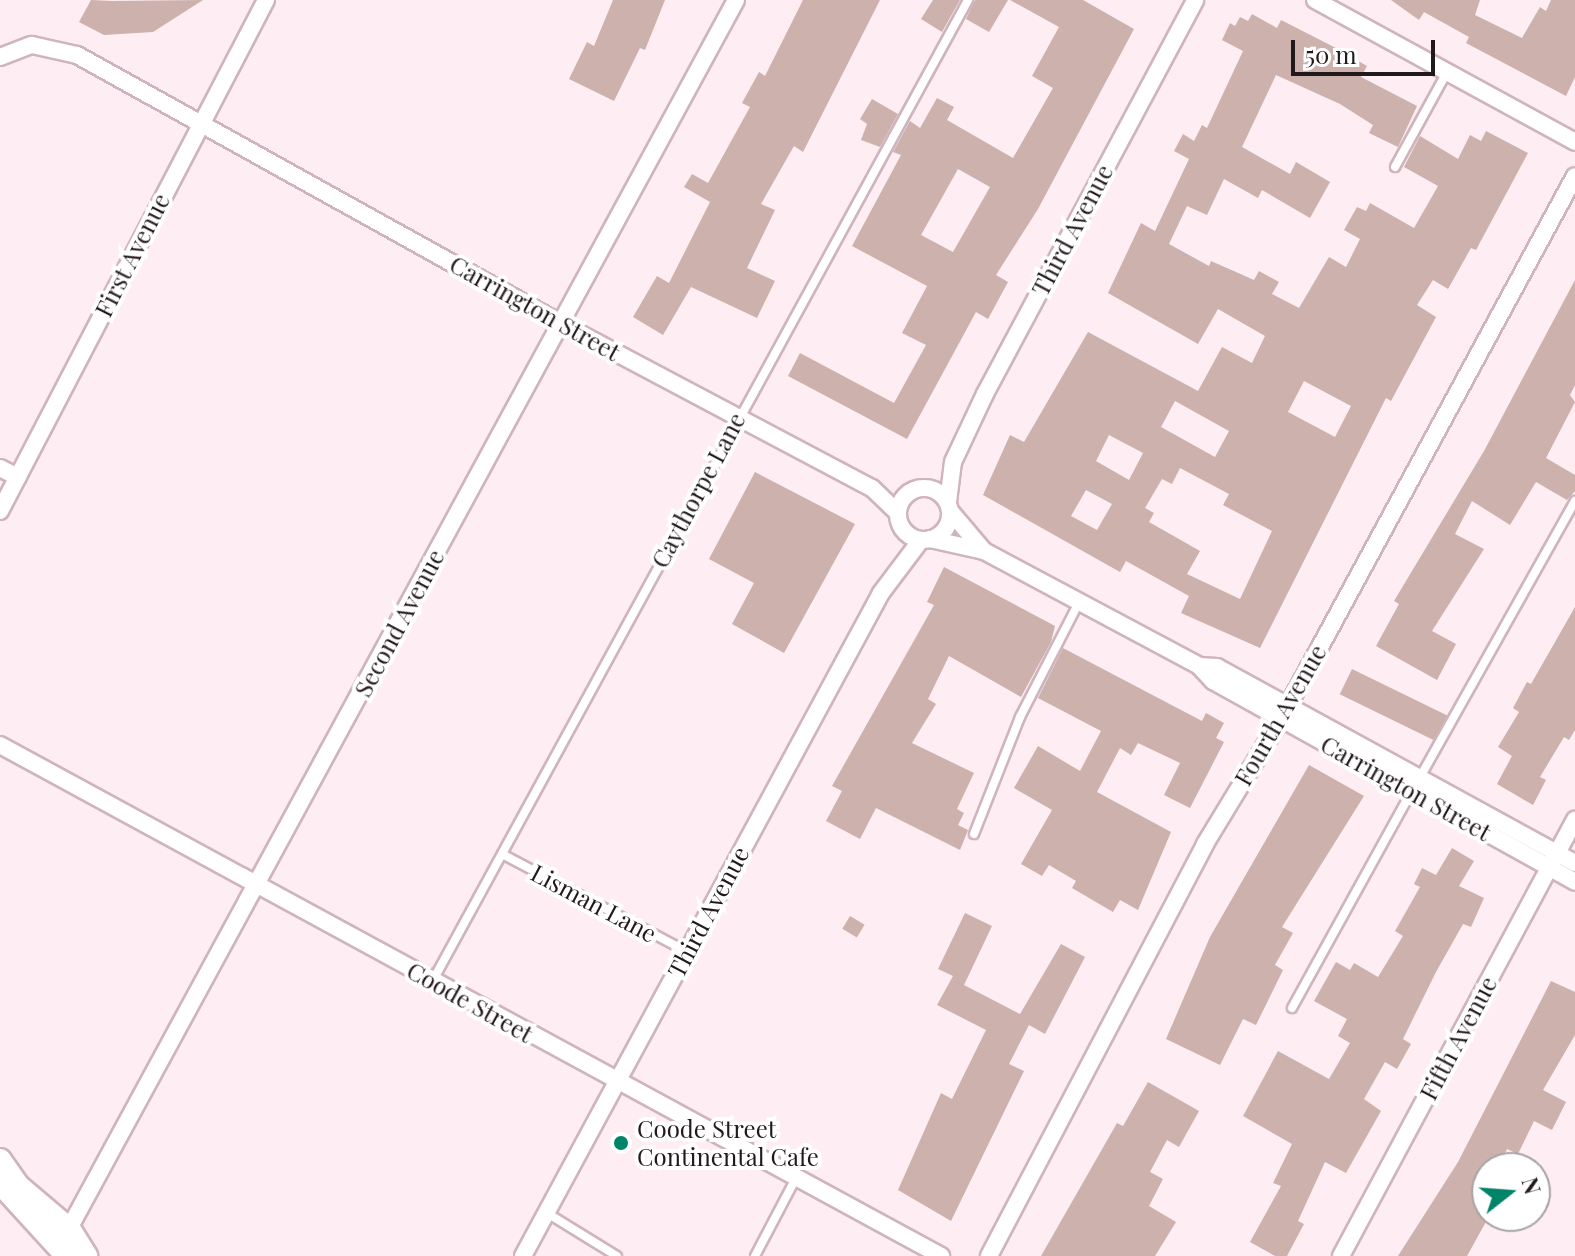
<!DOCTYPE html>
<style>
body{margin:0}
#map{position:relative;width:1575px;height:1256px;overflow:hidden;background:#feedf2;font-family:"Playfair Display",serif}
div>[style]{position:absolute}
.building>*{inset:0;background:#cdb1ac;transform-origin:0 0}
.roads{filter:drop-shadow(2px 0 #cfb4bd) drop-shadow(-2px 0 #cfb4bd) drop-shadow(0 2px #cfb4bd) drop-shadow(0 -2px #cfb4bd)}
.service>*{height:8px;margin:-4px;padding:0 4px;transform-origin:4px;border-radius:4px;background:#fff}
.minor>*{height:16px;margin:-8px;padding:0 8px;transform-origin:8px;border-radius:8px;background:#fff}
.minor>.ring{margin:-8px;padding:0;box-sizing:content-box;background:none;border:16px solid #fff;border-radius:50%}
.tertiary>*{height:22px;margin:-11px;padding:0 11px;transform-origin:11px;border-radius:11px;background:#fff}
.dots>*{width:22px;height:22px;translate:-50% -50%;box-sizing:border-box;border:4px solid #fff;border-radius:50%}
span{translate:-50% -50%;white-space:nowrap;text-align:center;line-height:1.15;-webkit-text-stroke:8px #fff;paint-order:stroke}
.street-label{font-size:24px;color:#22191c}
.poi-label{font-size:24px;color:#22191c}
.left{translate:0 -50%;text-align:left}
.north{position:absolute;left:1471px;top:1152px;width:80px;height:80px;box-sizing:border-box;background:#fff;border:2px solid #a7a3a4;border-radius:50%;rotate:73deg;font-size:22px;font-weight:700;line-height:32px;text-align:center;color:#22191c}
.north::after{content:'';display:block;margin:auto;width:28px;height:36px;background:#008467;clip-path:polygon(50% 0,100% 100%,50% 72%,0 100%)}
.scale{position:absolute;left:1291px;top:40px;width:144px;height:36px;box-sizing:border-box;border:4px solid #22191c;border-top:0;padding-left:10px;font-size:24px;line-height:28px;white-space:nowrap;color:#22191c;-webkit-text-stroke:6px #fff;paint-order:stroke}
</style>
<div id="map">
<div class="building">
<i style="clip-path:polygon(91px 0,112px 1px,203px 0,153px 32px,104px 35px,79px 22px)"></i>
<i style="clip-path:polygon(613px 0,665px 0,645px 50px,640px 48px,614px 101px,569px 79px,587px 42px,594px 46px)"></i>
<i style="clip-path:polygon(803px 0,880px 0,803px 152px,794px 146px,761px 204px,775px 210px,747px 268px,775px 281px,757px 318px,691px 287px,663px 335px,633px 317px,657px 276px,669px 283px,710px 202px,684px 187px,692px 174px,708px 183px,750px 107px,742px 103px,759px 72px,765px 76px)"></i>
<i style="clip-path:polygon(933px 0,960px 0,942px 32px,921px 19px)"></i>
<i style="clip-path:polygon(975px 0,1008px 0,989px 32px,966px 19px)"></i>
<i style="clip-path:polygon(evenodd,1010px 0,1083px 0,1134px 29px,1038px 209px,996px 275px,1008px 282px,988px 319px,976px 312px,907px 439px,788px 376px,800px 353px,894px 403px,926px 345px,902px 333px,927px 286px,852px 246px,901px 155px,893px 152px,910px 121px,920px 128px,937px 98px,954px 107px,947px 120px,1013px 158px,1053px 88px,1032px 76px,1059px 27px,1010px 0,958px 169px,990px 187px,953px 252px,921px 235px,958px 169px)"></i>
<i style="clip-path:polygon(1391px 0,1480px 0,1475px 15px,1522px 38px,1540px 7px,1546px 11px,1551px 0,1575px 0,1575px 77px,1566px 96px,1466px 43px,1469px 37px,1424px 12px,1419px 20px)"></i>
<i style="clip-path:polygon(evenodd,1252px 14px,1277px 28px,1281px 20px,1332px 46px,1367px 66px,1361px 77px,1417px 106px,1398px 147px,1369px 133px,1373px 125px,1340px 104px,1276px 75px,1242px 147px,1290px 174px,1296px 162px,1330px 182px,1310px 218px,1262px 190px,1258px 198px,1224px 179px,1207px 215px,1187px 206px,1169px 244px,1209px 266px,1211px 261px,1254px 280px,1259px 271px,1279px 282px,1272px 294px,1299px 308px,1329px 257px,1346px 267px,1360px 239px,1344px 230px,1357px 207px,1366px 211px,1370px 203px,1414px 228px,1438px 186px,1404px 167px,1420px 136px,1458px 159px,1470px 135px,1481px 141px,1486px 131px,1528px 153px,1476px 250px,1471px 248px,1448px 289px,1433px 280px,1417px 305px,1436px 317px,1391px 401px,1386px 398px,1260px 648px,1181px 613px,1189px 596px,1126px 561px,1120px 572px,983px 495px,1010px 435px,1024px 442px,1088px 332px,1198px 391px,1222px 347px,1252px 363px,1265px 336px,1218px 309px,1198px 344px,1108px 293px,1141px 223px,1155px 231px,1189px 159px,1174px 151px,1183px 134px,1194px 141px,1202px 125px,1207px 128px,1243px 51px,1222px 40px,1230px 23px,1235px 26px,1240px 17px,1248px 21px,1252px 14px,1304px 381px,1351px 406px,1335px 437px,1288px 412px,1304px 381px,1252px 14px,1175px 401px,1229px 431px,1215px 457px,1161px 427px,1175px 401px,1252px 14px,1109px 435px,1143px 453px,1129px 480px,1096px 461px,1109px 435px,1252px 14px,1180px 468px,1229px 494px,1223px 505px,1272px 531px,1240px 599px,1187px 574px,1200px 551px,1149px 522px,1154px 513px,1145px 508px,1162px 479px,1172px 484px,1180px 468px,1252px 14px,1086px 490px,1112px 504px,1097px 530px,1071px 516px,1086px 490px)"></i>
<i style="clip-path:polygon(872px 99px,898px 114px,880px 147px,861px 140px,867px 124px,860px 119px)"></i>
<i style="clip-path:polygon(1575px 280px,1575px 385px,1570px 395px,1575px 402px,1546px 458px,1575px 475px,1575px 491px,1567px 500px,1536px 482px,1510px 525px,1472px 501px,1455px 534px,1484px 549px,1432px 631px,1456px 644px,1437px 680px,1376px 646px,1399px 604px,1394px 601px,1484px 451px)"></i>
<i style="clip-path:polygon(755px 472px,855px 524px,784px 653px,732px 624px,754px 583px,709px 559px)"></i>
<i style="clip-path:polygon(944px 567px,1055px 626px,1051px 642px,1021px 697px,949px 656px,928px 699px,936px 704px,912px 743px,974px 773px,957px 809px,964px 813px,958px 825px,968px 830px,960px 850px,876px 808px,860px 839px,826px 821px,842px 791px,832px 786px,934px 605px,927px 602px)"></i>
<i style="clip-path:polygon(1575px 607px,1575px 730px,1569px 740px,1564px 737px,1540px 777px,1546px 780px,1533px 805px,1497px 784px,1512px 756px,1498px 747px,1519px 712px,1513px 708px,1527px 682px,1531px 684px)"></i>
<i style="clip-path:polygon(1063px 648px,1202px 721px,1206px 713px,1224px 723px,1216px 738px,1224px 742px,1190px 808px,1164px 795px,1180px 763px,1138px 743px,1131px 755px,1120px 748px,1097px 792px,1171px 832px,1138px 910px,1120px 900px,1113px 912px,1072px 888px,1076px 881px,1049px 865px,1042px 876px,1021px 864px,1052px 810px,1014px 788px,1038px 746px,1080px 771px,1101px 731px,1038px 698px)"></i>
<i style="left:1352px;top:669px;width:106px;height:28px;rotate:26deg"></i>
<i style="clip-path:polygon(1309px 765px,1364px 796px,1282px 927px,1293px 933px,1275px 965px,1283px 970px,1256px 1025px,1243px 1019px,1220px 1065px,1166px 1039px,1210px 937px)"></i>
<i style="clip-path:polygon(1452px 848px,1474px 861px,1459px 886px,1484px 898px,1471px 927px,1463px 924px,1436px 972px,1403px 1039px,1411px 1044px,1397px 1069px,1385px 1062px,1364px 1099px,1381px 1111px,1346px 1173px,1325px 1162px,1298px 1221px,1304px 1224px,1287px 1256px,1275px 1256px,1250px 1242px,1281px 1186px,1273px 1183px,1292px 1144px,1243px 1116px,1278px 1051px,1329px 1079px,1350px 1043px,1338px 1036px,1347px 1019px,1314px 1001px,1336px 962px,1350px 970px,1354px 963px,1378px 977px,1403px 936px,1395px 931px,1420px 887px,1414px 884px,1422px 868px,1436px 875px)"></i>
<i style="clip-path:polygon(965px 913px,992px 926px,964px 985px,1020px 1014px,1061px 944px,1085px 957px,1045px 1034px,1029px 1025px,1009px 1064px,1024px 1071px,951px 1221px,898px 1190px,941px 1093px,952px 1099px,986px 1030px,937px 1005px,953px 976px,938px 969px)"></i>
<i style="left:850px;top:916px;width:17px;height:15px;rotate:31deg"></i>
<i style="clip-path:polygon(1551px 981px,1575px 992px,1575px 1035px,1543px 1090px,1566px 1102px,1552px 1130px,1534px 1121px,1518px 1154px,1507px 1149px,1498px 1168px,1487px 1168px,1487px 1220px,1467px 1256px,1398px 1256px,1458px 1162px)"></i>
<i style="clip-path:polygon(1148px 1082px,1199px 1111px,1179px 1147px,1167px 1140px,1150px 1172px,1163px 1179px,1149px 1206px,1176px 1222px,1155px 1256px,1041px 1256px,1117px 1123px,1123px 1126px)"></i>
</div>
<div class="roads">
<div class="service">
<i style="left:1395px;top:167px;width:106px;rotate:-61.3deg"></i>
<i style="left:1419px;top:779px;width:319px;rotate:-60.7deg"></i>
<i style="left:974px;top:834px;width:126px;rotate:-68.5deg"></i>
<i style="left:1020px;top:717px;width:129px;rotate:-62.8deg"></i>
<i style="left:502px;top:854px;width:208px;rotate:27.8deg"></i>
<i style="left:432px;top:982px;width:1119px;rotate:-61.37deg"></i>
<i style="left:1292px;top:1008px;width:247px;rotate:-61.1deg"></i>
<i style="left:547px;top:1213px;width:82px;rotate:31.6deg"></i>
<i style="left:755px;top:1256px;width:88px;rotate:-62.3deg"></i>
</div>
<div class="minor">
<i style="left:1315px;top:0;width:296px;rotate:28.6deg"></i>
<i style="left:0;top:57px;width:34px;rotate:-21deg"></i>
<i style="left:32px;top:45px;width:46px;rotate:12.5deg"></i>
<i style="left:77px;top:55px;width:550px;rotate:29.03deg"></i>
<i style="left:558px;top:322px;width:355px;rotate:27.9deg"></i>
<i style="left:872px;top:488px;width:35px;rotate:44deg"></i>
<i style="left:0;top:468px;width:20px;rotate:27deg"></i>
<i class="ring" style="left:898px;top:488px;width:36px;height:36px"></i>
<i style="left:948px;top:502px;width:40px;rotate:-82.9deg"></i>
<i style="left:953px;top:462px;width:75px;rotate:-64.8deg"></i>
<i style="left:985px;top:394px;width:446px;rotate:-61.9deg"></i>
<i style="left:0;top:511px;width:576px;rotate:-62.5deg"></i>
<i style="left:950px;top:511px;width:52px;rotate:49.6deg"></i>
<i style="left:930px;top:539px;width:55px;rotate:12.5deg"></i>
<i style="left:984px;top:551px;width:244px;rotate:28.1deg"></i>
<i style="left:1199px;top:666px;width:21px;rotate:47deg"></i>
<i style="left:1213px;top:681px;width:414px;rotate:29deg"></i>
<i style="left:1199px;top:666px;width:18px;rotate:3deg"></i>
<i style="left:1217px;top:667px;width:408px;rotate:28.7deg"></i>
<i style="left:0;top:745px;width:1071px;rotate:28.5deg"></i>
<i style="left:65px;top:1236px;width:1406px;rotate:-61.5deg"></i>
<i style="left:523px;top:1256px;width:753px;rotate:-61.63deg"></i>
<i style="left:881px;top:593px;width:66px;rotate:-53deg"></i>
<i style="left:989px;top:1256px;width:465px;rotate:-62.3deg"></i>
<i style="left:1205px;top:844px;width:146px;rotate:-58.7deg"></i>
<i style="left:1281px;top:719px;width:617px;rotate:-61.57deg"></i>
<i style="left:1341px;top:1256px;width:495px;rotate:-61.8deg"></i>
</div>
<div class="tertiary">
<i style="left:0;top:1160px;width:32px;rotate:55deg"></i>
<i style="left:18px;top:1186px;width:68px;rotate:40.2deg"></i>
<i style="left:70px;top:1230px;width:31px;rotate:58deg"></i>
<i style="left:3px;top:1186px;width:95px;rotate:47.6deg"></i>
</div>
</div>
<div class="dots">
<i style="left:621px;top:1143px;background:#008467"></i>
</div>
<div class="street-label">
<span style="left:1072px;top:230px;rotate:-62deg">Third Avenue</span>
<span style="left:132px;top:255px;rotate:-63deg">First Avenue</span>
<span style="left:535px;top:308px;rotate:29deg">Carrington Street</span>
<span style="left:698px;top:490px;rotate:-62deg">Caythorpe Lane</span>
<span style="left:399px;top:623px;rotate:-62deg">Second Avenue</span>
<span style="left:1280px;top:715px;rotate:-60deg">Fourth Avenue</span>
<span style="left:1406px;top:788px;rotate:29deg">Carrington Street</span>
<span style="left:594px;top:903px;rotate:28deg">Lisman Lane</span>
<span style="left:708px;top:912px;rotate:-62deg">Third Avenue</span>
<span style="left:470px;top:1002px;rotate:29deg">Coode Street</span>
<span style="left:1458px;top:1038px;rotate:-62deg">Fifth Avenue</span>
</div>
<div class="poi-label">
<span class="left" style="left:637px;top:1143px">Coode Street<br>Continental Cafe</span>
</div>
<div class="north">N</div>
<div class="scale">50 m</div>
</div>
